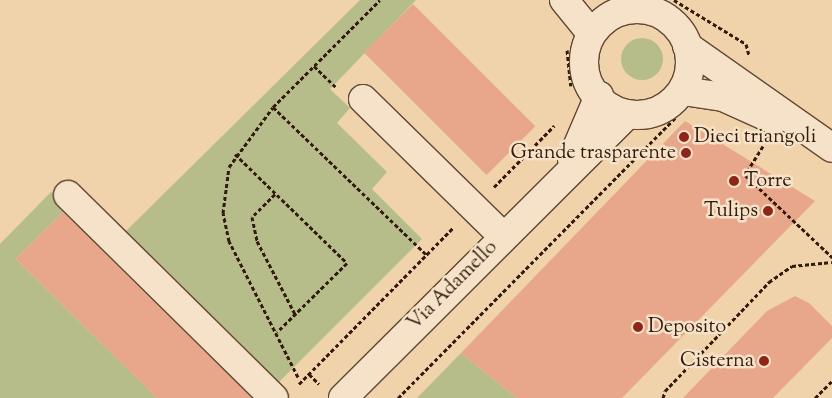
<!DOCTYPE html>
<style>
body{margin:0}
#map{position:relative;width:832px;height:398px;overflow:hidden;background:#f0d3aa;font-family:"Sorts Mill Goudy",serif}
div>[style]{position:absolute}
.green>*{inset:0;background:#b6bd8b}
.round{border-radius:50%}
.building>*{inset:0;background:#e8a78b;transform-origin:0 0}
.path>*{height:3px;margin-top:-1.5px;transform-origin:0;background:repeating-linear-gradient(90deg,#321a0d 0 4px,transparent 0 6.5px)}
.roads{filter:drop-shadow(1px 0 #624834) drop-shadow(-1px 0 #624834) drop-shadow(0 1px #624834) drop-shadow(0 -1px #624834)}
.minor>*{height:28px;margin:-14px;padding:0 14px;transform-origin:14px;border-radius:14px;background:#f5e2c8}
.minor>.ring{margin:-14px;padding:0;box-sizing:content-box;background:none;border:28px solid #f5e2c8;border-radius:50%}
.dots>*{width:14px;height:14px;translate:-50% -50%;box-sizing:border-box;border:2px solid #f5e2c8;border-radius:50%}
span{translate:-50% -50%;white-space:nowrap;text-align:center;line-height:1.15;-webkit-text-stroke:5px #f5e2c8;paint-order:stroke}
.poi-label{font-size:20px;color:#321a0d}
.left{translate:0 -50%;text-align:left}
.right{translate:-100% -50%;text-align:right}
.street-label{font-size:20px;color:#321a0d}
</style>
<div id="map">
<div class="green">
<i style="clip-path:polygon(360px 0,416px 0,330px 89px,350px 108px,337px 123px,387px 172px,372px 189px,422px 239px,276px 385px,124px 233px)"></i>
<i class="round" style="left:621px;top:38px;width:42px;height:42px"></i>
<i style="clip-path:polygon(51px 192px,67px 208px,16px 259px,157px 398px,0 398px,0 244px)"></i>
<i style="clip-path:polygon(461px 353px,517px 398px,417px 398px)"></i>
</div>
<div class="building">
<i style="left:413px;top:4px;width:173px;height:69px;rotate:45deg"></i>
<i style="clip-path:polygon(685px 121px,815px 201px,622px 398px,517px 398px,461px 353px)"></i>
<i style="clip-path:polygon(63px 212px,252px 398px,157px 398px,16px 259px)"></i>
<i style="clip-path:polygon(795px 296px,809px 303px,832px 326px,832px 338px,773px 398px,683px 398px,767px 311px)"></i>
</div>
<div class="path">
<i style="left:674px;top:0;width:84px;rotate:31.4deg"></i>
<i style="left:746px;top:44px;width:11px;rotate:75deg"></i>
<i style="left:567px;top:50px;width:36px;rotate:84deg"></i>
<i style="left:314px;top:66px;width:32px;rotate:44deg"></i>
<i style="left:273px;top:107px;width:212px;rotate:43.9deg"></i>
<i style="left:763px;top:146px;width:34px;rotate:122deg"></i>
<i style="left:745px;top:175px;width:120px;rotate:43.3deg"></i>
<i style="left:235px;top:154px;width:156px;rotate:44.2deg"></i>
<i style="left:347px;top:263px;width:98px;rotate:135.4deg"></i>
<i style="left:494px;top:187px;width:86px;rotate:-45.5deg"></i>
<i style="left:275px;top:194px;width:33px;rotate:135deg"></i>
<i style="left:252px;top:217px;width:25px;rotate:78deg"></i>
<i style="left:257px;top:241px;width:82px;rotate:62.5deg"></i>
<i style="left:309px;top:374px;width:14px;rotate:45deg"></i>
<i style="left:298px;top:377px;width:153px;rotate:-116.9deg"></i>
<i style="left:229px;top:241px;width:29px;rotate:-102deg"></i>
<i style="left:223px;top:213px;width:46px;rotate:-82.6deg"></i>
<i style="left:229px;top:167px;width:74px;rotate:-53.7deg"></i>
<i style="left:273px;top:107px;width:151px;rotate:-45deg"></i>
<i style="left:299px;top:384px;width:221px;rotate:-45.4deg"></i>
<i style="left:398px;top:398px;width:395px;rotate:-45.3deg"></i>
<i style="left:663px;top:398px;width:7px;rotate:-74deg"></i>
<i style="left:665px;top:391px;width:151px;rotate:-46.3deg"></i>
<i style="left:769px;top:282px;width:28px;rotate:-35deg"></i>
<i style="left:792px;top:266px;width:40px;rotate:-5.7deg"></i>
<i style="left:815px;top:398px;width:24px;rotate:-45deg"></i>
</div>
<div class="roads">
<div class="minor">
<i style="left:564px;top:0;width:43px;rotate:50.7deg"></i>
<i class="ring" style="left:584px;top:9px;width:78px;height:78px"></i>
<i style="left:687px;top:46px;width:177px;rotate:35.1deg"></i>
<i style="left:683px;top:91px;width:40px;rotate:8.5deg"></i>
<i style="left:723px;top:97px;width:56px;rotate:24.3deg"></i>
<i style="left:363px;top:99px;width:196px;rotate:44.4deg"></i>
<i style="left:572px;top:159px;width:69px;rotate:-66.8deg"></i>
<i style="left:68px;top:195px;width:289px;rotate:44.6deg"></i>
<i style="left:343px;top:398px;width:401px;rotate:-44.9deg"></i>
</div>
</div>
<div class="dots">
<i style="left:684px;top:137px;background:#8f2418"></i>
<i style="left:686px;top:153px;background:#8f2418"></i>
<i style="left:734px;top:181px;background:#8f2418"></i>
<i style="left:768px;top:211px;background:#8f2418"></i>
<i style="left:638px;top:327px;background:#8f2418"></i>
<i style="left:764px;top:361px;background:#8f2418"></i>
</div>
<div class="poi-label">
<span class="left" style="left:694px;top:137px">Dieci triangoli</span>
<span class="right" style="left:676px;top:153px">Grande trasparente</span>
<span class="left" style="left:744px;top:181px">Torre</span>
<span class="right" style="left:758px;top:211px">Tulips</span>
<span class="left" style="left:648px;top:327px">Deposito</span>
<span class="right" style="left:754px;top:361px">Cisterna</span>
</div>
<div class="street-label">
<span style="left:453px;top:286px;rotate:-45deg">Via Adamello</span>
</div>
</div>
